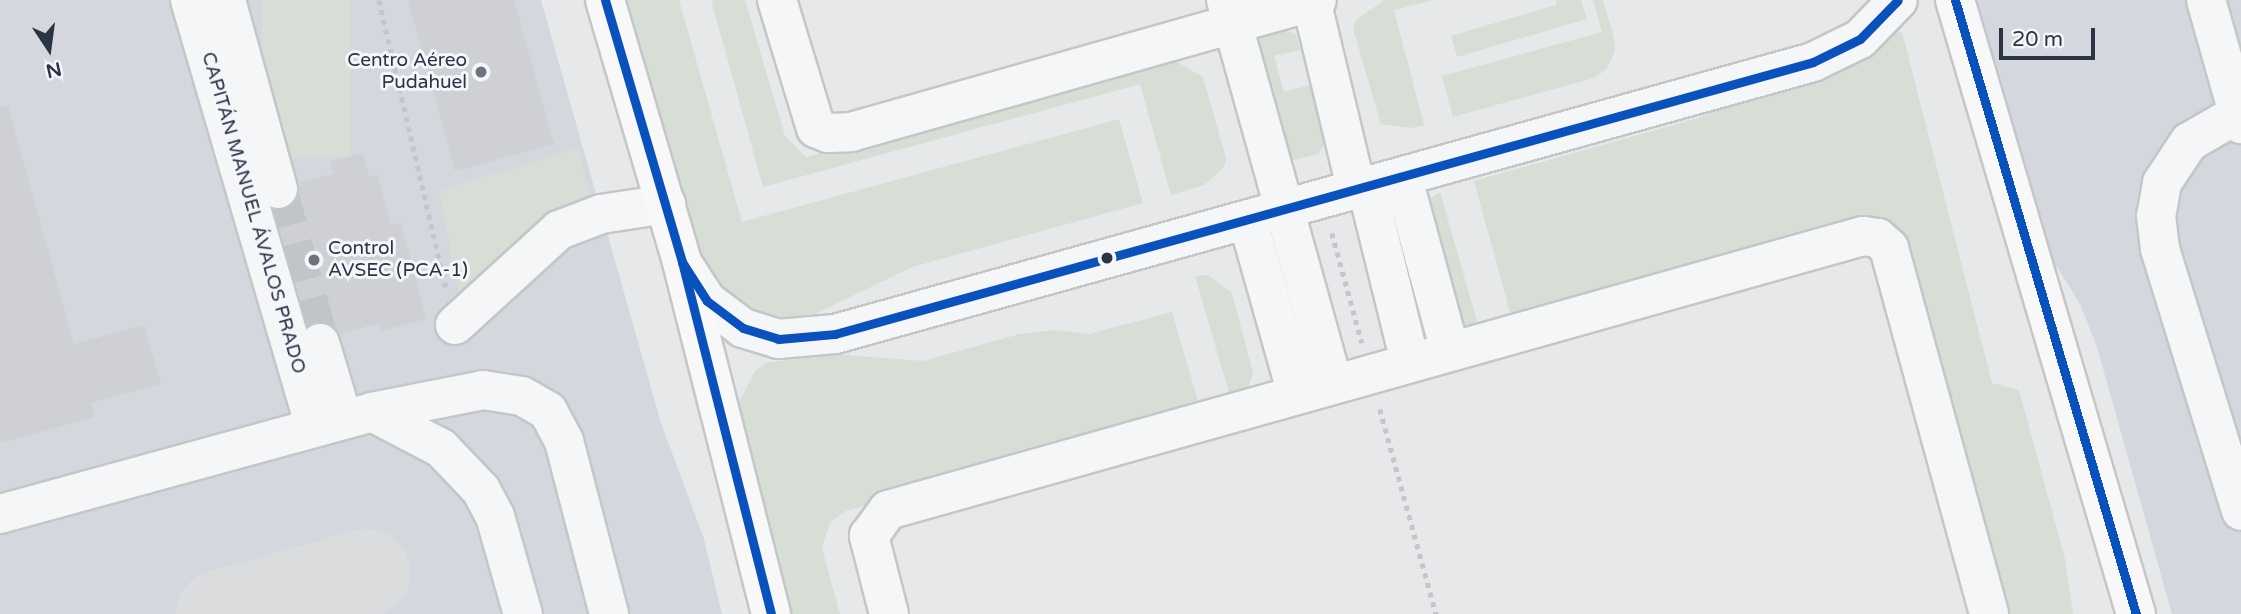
<!DOCTYPE html>
<meta charset="utf-8">
<style>
body{margin:0}
#map{position:relative;width:2241px;height:614px;overflow:hidden;background:#e6e8ea;font-family:"Varela Round",sans-serif}
div>[style]{position:absolute}
.built>*{inset:0;background:#d4d7dd}
.green>*{inset:0;background:#d6ded6;transform-origin:0 0}
.taxiway>*{height:88px;margin:-44px;padding:0 44px;transform-origin:44px;border-radius:44px;background:#dadcde}
.building>*{inset:0;background:#ced0d3}
.minor-tunnel>*{height:38px;margin-top:-19px;transform-origin:0;background:repeating-linear-gradient(90deg,#c1c4c9 0 38px,transparent 0 57px)}
.path>*{height:4.5px;margin-top:-2.25px;transform-origin:0;background:repeating-linear-gradient(90deg,#c5c6ca 0 5px,transparent 0 10px)}
.roads{filter:drop-shadow(2px 0 #c4c6c8) drop-shadow(-2px 0 #c4c6c8) drop-shadow(0 2px #c4c6c8) drop-shadow(0 -2px #c4c6c8)}
.minor>*{height:38px;margin:-19px;padding:0 19px;transform-origin:19px;border-radius:19px;background:#f5f6f7}
.highway>*{height:38px;margin:-19px;padding:0 19px;transform-origin:19px;border-radius:19px;background:#f8f8f8}
.bus-1>*{height:9px;margin:-4.5px;padding:0 4.5px;transform-origin:4.5px;border-radius:4.5px;background:#0951bc}
.dots>*{width:19px;height:19px;translate:-50% -50%;box-sizing:border-box;border:4px solid #f4f6f9;border-radius:50%}
span{translate:-50% -50%;white-space:nowrap;text-align:center;line-height:1.15;-webkit-text-stroke:6px #f4f6f9;paint-order:stroke}
.poi-label{font-size:19px;color:#2b3445}
.right{translate:-100% -50%;text-align:right}
.left{translate:0 -50%;text-align:left}
.street-label{font-size:19px;color:#2b3445}
.north{position:absolute;left:14px;top:14px;width:70px;height:70px;-webkit-text-stroke:5px #f4f6f9;paint-order:stroke;rotate:167deg;font-size:19px;font-weight:700;line-height:28px;text-align:center;color:#2b3445}
.north::after{content:'';display:block;margin:auto;width:24px;height:32px;background:#2b3445;clip-path:polygon(50% 0,100% 100%,50% 72%,0 100%)}
.scale{position:absolute;left:1999px;top:28px;width:96px;height:32px;box-sizing:border-box;border:4px solid #2b3445;border-top:0;padding-left:9px;font-size:21px;line-height:24px;white-space:nowrap;color:#2b3445;-webkit-text-stroke:5px #f4f6f9;paint-order:stroke}
</style>
<div id="map">
<div class="built">
<i style="clip-path:polygon(0 0,541px 0,661px 423px,704px 539px,722px 614px,0 614px)"></i>
<i style="clip-path:polygon(1976px 0,2241px 0,2241px 614px,2172px 614px,2097px 347px,2080px 304px,2028px 220px)"></i>
</div>
<div class="green">
<i style="left:262px;top:0;width:89px;height:157px"></i>
<i style="clip-path:polygon(624px 0,679px 0,742px 222px,1119px 119px,1143px 203px,912px 267px,817px 313px,786px 318px,744px 313px,699px 270px)"></i>
<i style="clip-path:polygon(711px 0,745px 0,785px 136px,806px 157px,1174px 60px,1203px 77px,1226px 158px,1224px 167px,1204px 185px,1171px 195px,1140px 84px,763px 187px)"></i>
<i style="clip-path:polygon(1385px 0,1434px 0,1394px 10px,1424px 125px,1412px 128px,1381px 124px,1353px 29px,1357px 19px)"></i>
<i style="clip-path:polygon(1556px 0,1581px 0,1587px 19px,1457px 57px,1451px 36px,1556px 5px)"></i>
<i style="clip-path:polygon(1593px 0,1603px 0,1614px 38px,1615px 51px,1607px 69px,1594px 78px,1453px 117px,1442px 76px,1602px 32px)"></i>
<i style="clip-path:polygon(1286px 30px,1296px 35px,1300px 50px,1274px 56px,1284px 92px,1310px 85px,1325px 143px,1319px 154px,1295px 160px,1286px 159px,1255px 38px)"></i>
<i style="clip-path:polygon(1902px 32px,1992px 383px,2019px 390px,2065px 559px,2073px 614px,2006px 614px,1902px 235px,1513px 323px,1474px 181px,1698px 118px,1884px 33px)"></i>
<i style="clip-path:polygon(578px 148px,590px 194px,556px 209px,461px 305px,439px 191px)"></i>
<i style="clip-path:polygon(1440px 192px,1480px 332px,1469px 334px,1451px 324px,1426px 201px)"></i>
<i style="clip-path:polygon(1208px 275px,1232px 293px,1253px 373px,1248px 389px,1232px 403px,1195px 276px)"></i>
<i style="clip-path:polygon(1172px 312px,1201px 412px,846px 511px,830px 522px,822px 548px,840px 614px,784px 614px,734px 412px,755px 371px,766px 363px,830px 354px,923px 361px,1020px 334px,1055px 330px,1089px 334px)"></i>
</div>
<div class="taxiway">
<i style="left:220px;top:614px;width:152px;rotate:-15.7deg"></i>
</div>
<div class="building">
<i style="clip-path:polygon(408px 0,514px 0,554px 144px,455px 171px)"></i>
<i style="clip-path:polygon(8px 106px,74px 344px,144px 325px,161px 384px,91px 403px,95px 417px,0 443px,0 107px)"></i>
<i style="clip-path:polygon(363px 153px,369px 177px,378px 175px,391px 226px,401px 223px,426px 319px,381px 331px,379px 323px,340px 334px,326px 322px,308px 325px,274px 210px,294px 204px,299px 183px,333px 174px,330px 162px)"></i>
</div>
<div class="minor-tunnel">
<i style="left:278px;top:189px;width:160px;rotate:74.7deg"></i>
</div>
<div class="path">
<i style="left:379px;top:0;width:295px;rotate:76.9deg"></i>
<i style="left:1332px;top:233px;width:114px;rotate:74.7deg"></i>
<i style="left:1380px;top:409px;width:213px;rotate:74.7deg"></i>
</div>
<div class="roads">
<div class="minor">
<i style="left:190px;top:0;width:445px;rotate:73.7deg"></i>
<i style="left:226px;top:0;width:196px;rotate:74.6deg"></i>
<i style="left:777px;top:0;width:134px;rotate:73.1deg"></i>
<i style="left:816px;top:128px;width:13px;rotate:23deg"></i>
<i style="left:828px;top:133px;width:23px;rotate:-2deg"></i>
<i style="left:851px;top:132px;width:484px;rotate:-15.8deg"></i>
<i style="left:1226px;top:0;width:399px;rotate:74.4deg"></i>
<i style="left:1311px;top:0;width:196px;rotate:76.5deg"></i>
<i style="left:2206px;top:0;width:129px;rotate:74.2deg"></i>
<i style="left:2241px;top:112px;width:60px;rotate:150deg"></i>
<i style="left:2189px;top:142px;width:49px;rotate:123.4deg"></i>
<i style="left:2162px;top:183px;width:34px;rotate:100deg"></i>
<i style="left:2156px;top:216px;width:33px;rotate:83deg"></i>
<i style="left:2160px;top:249px;width:274px;rotate:72.8deg"></i>
<i style="left:1403px;top:179px;width:178px;rotate:74.7deg"></i>
<i style="left:1367px;top:188px;width:179px;rotate:76.1deg"></i>
<i style="left:1248px;top:221px;width:180px;rotate:74.2deg"></i>
<i style="left:683px;top:264px;width:44px;rotate:57deg"></i>
<i style="left:707px;top:301px;width:45px;rotate:36.9deg"></i>
<i style="left:743px;top:328px;width:37px;rotate:17deg"></i>
<i style="left:778px;top:339px;width:57px;rotate:-5deg"></i>
<i style="left:835px;top:334px;width:1015px;rotate:-15.54deg"></i>
<i style="left:1813px;top:62px;width:52px;rotate:-26.1deg"></i>
<i style="left:1860px;top:39px;width:54px;rotate:-45.7deg"></i>
<i style="left:455px;top:325px;width:141px;rotate:-42.4deg"></i>
<i style="left:559px;top:230px;width:45px;rotate:-20.9deg"></i>
<i style="left:601px;top:214px;width:66px;rotate:-8.7deg"></i>
<i style="left:320px;top:343px;width:79px;rotate:73.2deg"></i>
<i style="left:372px;top:412px;width:78px;rotate:27.6deg"></i>
<i style="left:441px;top:448px;width:58px;rotate:46.4deg"></i>
<i style="left:481px;top:490px;width:30px;rotate:62deg"></i>
<i style="left:495px;top:516px;width:102px;rotate:74.1deg"></i>
<i style="left:0;top:514px;width:386px;rotate:-15.3deg"></i>
<i style="left:372px;top:412px;width:113px;rotate:-11.2deg"></i>
<i style="left:483px;top:390px;width:39px;rotate:9deg"></i>
<i style="left:522px;top:396px;width:30px;rotate:30deg"></i>
<i style="left:548px;top:411px;width:34px;rotate:62deg"></i>
<i style="left:564px;top:441px;width:179px;rotate:75.4deg"></i>
<i style="left:889px;top:614px;width:81px;rotate:-104.4deg"></i>
<i style="left:869px;top:536px;width:32px;rotate:-54deg"></i>
<i style="left:888px;top:510px;width:1013px;rotate:-15.7deg"></i>
<i style="left:1863px;top:236px;width:15px;rotate:8deg"></i>
<i style="left:1878px;top:238px;width:15px;rotate:42deg"></i>
<i style="left:1889px;top:248px;width:379px;rotate:74.7deg"></i>
</div>
<div class="highway">
<i style="left:605px;top:0;width:273px;rotate:73.6deg"></i>
<i style="left:682px;top:262px;width:363px;rotate:75.8deg"></i>
<i style="left:1955px;top:0;width:640px;rotate:73.58deg"></i>
</div>
</div>
<div class="bus-1">
<i style="left:605px;top:0;width:273px;rotate:73.6deg"></i>
<i style="left:682px;top:262px;width:363px;rotate:75.8deg"></i>
<i style="left:1955px;top:0;width:640px;rotate:73.58deg"></i>
<i style="left:682px;top:262px;width:46px;rotate:57.3deg"></i>
<i style="left:707px;top:301px;width:45px;rotate:36.9deg"></i>
<i style="left:743px;top:328px;width:37px;rotate:17deg"></i>
<i style="left:778px;top:339px;width:57px;rotate:-5deg"></i>
<i style="left:835px;top:334px;width:1015px;rotate:-15.54deg"></i>
<i style="left:1813px;top:62px;width:52px;rotate:-26.1deg"></i>
<i style="left:1860px;top:39px;width:54px;rotate:-45.7deg"></i>
</div>
<div class="dots">
<i style="left:481px;top:72px;background:#6c737f"></i>
<i style="left:1107px;top:258px;background:#2b3445"></i>
<i style="left:314px;top:260px;background:#6c737f"></i>
</div>
<div class="poi-label">
<span class="right" style="left:467px;top:72px">Centro Aéreo<br>Pudahuel</span>
<span class="left" style="left:328px;top:260px">Control<br>AVSEC (PCA-1)</span>
</div>
<div class="street-label">
<span style="left:253px;top:213px;rotate:74deg">CAPITÁN MANUEL ÁVALOS PRADO</span>
</div>
<div class="north">N</div>
<div class="scale">20 m</div>
</div>
